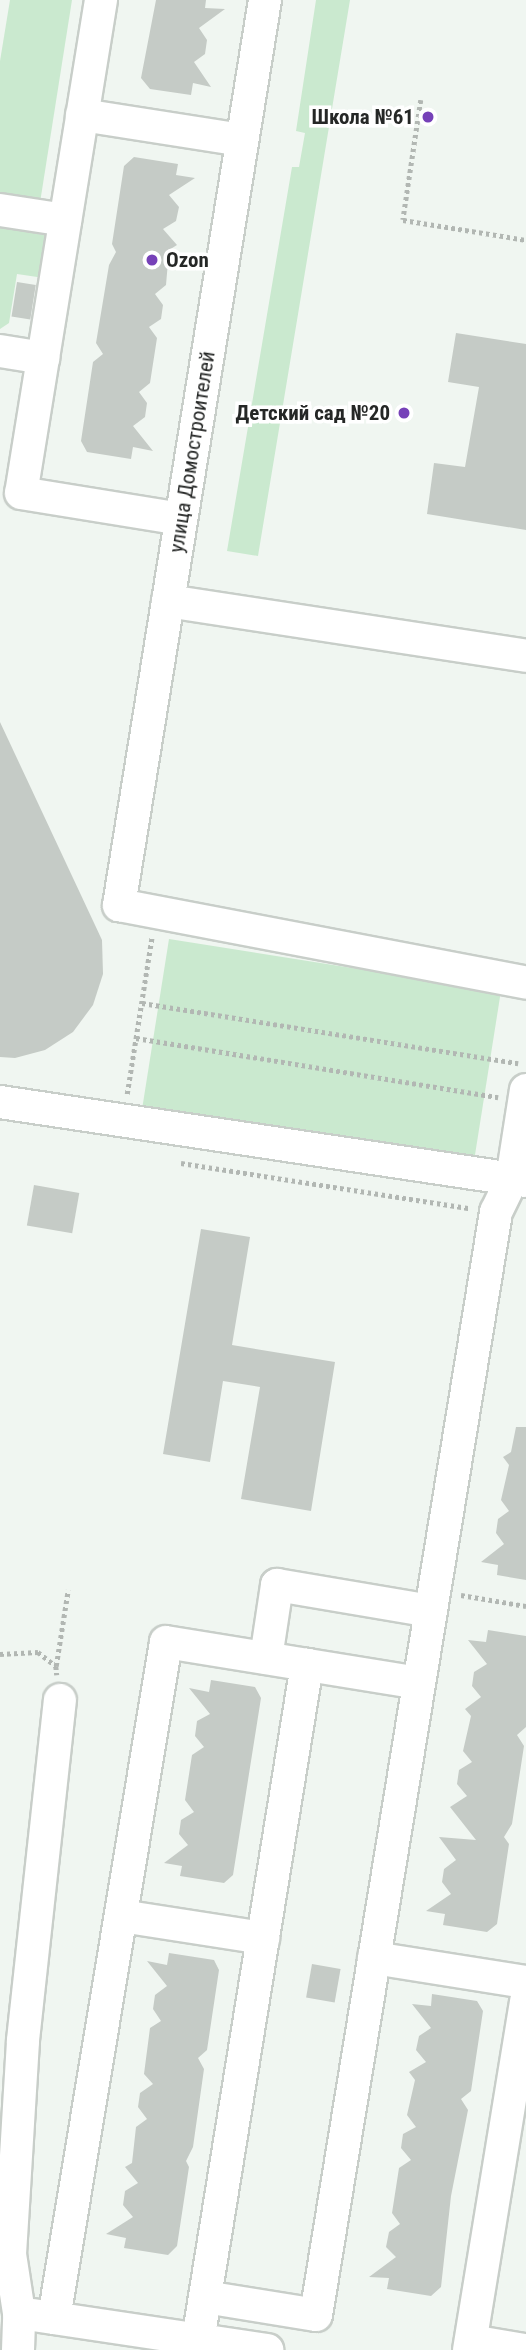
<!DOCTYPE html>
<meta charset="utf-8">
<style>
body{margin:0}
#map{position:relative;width:526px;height:2350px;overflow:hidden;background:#f0f6f1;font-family:"Roboto Condensed",sans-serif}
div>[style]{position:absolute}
.green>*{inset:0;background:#cae9cf;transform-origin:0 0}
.building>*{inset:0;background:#c5cbc6;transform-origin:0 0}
.path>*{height:4.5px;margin-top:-2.25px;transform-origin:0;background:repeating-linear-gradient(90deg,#b2b7b3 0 3.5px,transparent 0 7px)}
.roads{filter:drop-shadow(2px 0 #c8cec9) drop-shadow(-2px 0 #c8cec9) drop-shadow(0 2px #c8cec9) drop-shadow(0 -2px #c8cec9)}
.minor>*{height:32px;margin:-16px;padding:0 16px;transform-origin:16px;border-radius:16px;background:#fff}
.dots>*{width:19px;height:19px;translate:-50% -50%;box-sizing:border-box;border:4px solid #fff;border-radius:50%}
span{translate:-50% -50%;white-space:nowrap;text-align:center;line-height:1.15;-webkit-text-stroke:7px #fff;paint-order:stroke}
.poi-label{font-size:21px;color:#252726;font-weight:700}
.right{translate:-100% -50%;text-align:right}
.left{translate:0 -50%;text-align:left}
.street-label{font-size:21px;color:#252726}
</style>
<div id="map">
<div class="green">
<i style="clip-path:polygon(10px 0,72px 0,39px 209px,0 203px,0 61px)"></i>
<i style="clip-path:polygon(316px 0,350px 0,258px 556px,227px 551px,292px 167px,299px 167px,305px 133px,296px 131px)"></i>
<i style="clip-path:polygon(0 226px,48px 236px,51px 279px,17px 274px,9px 323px,0 329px)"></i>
<i style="left:169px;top:939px;width:336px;height:171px;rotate:9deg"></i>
</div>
<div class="building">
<i style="clip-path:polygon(156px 0,206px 0,205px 8px,225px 9px,199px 28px,207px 40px,205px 54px,194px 62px,211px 87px,193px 83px,191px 95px,150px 89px,141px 78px)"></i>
<i style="clip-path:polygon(134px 157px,178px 164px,176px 175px,195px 178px,169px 195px,179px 207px,176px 221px,163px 229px,177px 245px,169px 250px,166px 285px,155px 294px,163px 305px,161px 319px,149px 327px,157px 338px,150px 383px,139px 392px,147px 403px,145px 417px,133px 426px,153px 451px,133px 447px,131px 459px,87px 452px,81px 441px,93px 362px,103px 354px,96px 343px,109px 265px,116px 252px,112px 244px,124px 166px)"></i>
<i style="left:17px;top:282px;width:19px;height:35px;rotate:9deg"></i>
<i style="clip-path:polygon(456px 333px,526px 344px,526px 530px,427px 514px,434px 463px,465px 467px,479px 387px,448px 382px)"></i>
<i style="clip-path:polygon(0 722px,102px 940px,103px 974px,93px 1005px,73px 1032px,45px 1050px,15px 1058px,0 1057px)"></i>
<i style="left:34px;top:1185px;width:46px;height:41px;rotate:10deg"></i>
<i style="clip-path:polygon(201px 1229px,250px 1237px,232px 1345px,335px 1362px,311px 1511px,241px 1499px,260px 1387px,223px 1381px,210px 1462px,163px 1454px)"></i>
<i style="clip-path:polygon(516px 1427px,526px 1427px,526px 1580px,497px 1575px,498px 1565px,481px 1562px,504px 1544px,496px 1533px,498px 1519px,509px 1511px,501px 1500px,509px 1465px,503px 1457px,511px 1452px)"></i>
<i style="clip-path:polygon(488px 1630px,526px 1636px,526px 1727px,517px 1735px,524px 1746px,512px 1824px,504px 1837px,509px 1844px,497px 1924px,487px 1932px,443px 1925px,445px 1914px,426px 1911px,451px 1894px,442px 1882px,444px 1869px,456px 1860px,439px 1837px,476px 1840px,450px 1807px,467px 1796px,457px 1784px,459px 1770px,472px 1762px,463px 1751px,471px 1716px,465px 1709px,481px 1697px,472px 1686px,474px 1672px,487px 1664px,468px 1640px,486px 1642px)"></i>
<i style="clip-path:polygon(211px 1680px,255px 1687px,261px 1698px,233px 1875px,224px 1883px,180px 1876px,182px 1866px,164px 1863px,188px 1845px,179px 1834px,181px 1820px,194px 1812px,185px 1800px,192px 1755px,204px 1747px,195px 1736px,197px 1721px,210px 1714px,189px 1688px,209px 1692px)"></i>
<i style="clip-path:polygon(169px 1953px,214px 1960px,219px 1970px,207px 2050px,198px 2058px,204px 2069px,193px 2147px,186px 2161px,189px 2167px,177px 2246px,168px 2255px,124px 2248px,126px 2238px,106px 2234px,133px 2217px,123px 2205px,125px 2191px,138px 2183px,125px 2167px,132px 2163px,136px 2127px,147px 2119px,138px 2107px,140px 2093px,153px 2084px,144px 2074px,150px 2028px,161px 2021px,153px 2009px,155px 1995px,167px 1986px,147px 1961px,167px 1965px)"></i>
<i style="left:312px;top:1964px;width:29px;height:34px;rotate:10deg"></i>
<i style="clip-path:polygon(432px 1994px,477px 2001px,483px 2011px,471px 2091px,461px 2099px,468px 2110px,451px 2196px,441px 2287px,431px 2296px,387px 2289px,389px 2278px,369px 2277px,396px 2257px,386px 2247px,389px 2232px,400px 2224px,392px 2213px,399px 2168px,411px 2160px,401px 2148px,403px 2134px,416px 2127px,407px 2115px,415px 2080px,409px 2072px,426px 2062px,416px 2050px,419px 2036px,431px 2028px,412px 2004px,431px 2006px)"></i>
</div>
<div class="path">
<i style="left:421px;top:100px;width:121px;rotate:98.5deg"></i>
<i style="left:403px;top:220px;width:125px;rotate:9.2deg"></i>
<i style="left:142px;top:1003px;width:381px;rotate:9.1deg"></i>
<i style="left:136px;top:1038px;width:367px;rotate:9.3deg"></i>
<i style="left:127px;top:1094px;width:160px;rotate:-81deg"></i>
<i style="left:181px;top:1163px;width:292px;rotate:8.9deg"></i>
<i style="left:461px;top:1595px;width:66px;rotate:9.6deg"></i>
<i style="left:0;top:1654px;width:38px;rotate:-3deg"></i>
<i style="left:38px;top:1652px;width:23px;rotate:38deg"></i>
<i style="left:56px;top:1666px;width:9px;rotate:84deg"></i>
<i style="left:56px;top:1666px;width:77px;rotate:-81deg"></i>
</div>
<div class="roads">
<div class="minor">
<i style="left:101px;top:0;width:499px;rotate:99.2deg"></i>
<i style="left:21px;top:493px;width:162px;rotate:9.2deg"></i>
<i style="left:265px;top:0;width:917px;rotate:99.16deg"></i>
<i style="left:119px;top:905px;width:414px;rotate:10.8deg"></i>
<i style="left:82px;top:115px;width:162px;rotate:8.9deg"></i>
<i style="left:0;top:210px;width:66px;rotate:8.7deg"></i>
<i style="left:0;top:351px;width:44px;rotate:9.2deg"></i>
<i style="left:168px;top:601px;width:362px;rotate:8.7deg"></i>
<i style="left:0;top:1102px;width:532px;rotate:8.54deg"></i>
<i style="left:266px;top:1658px;width:74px;rotate:-81.4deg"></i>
<i style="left:277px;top:1585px;width:156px;rotate:9.6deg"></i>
<i style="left:121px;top:1916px;width:144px;rotate:8.8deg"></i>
<i style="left:374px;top:1958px;width:154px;rotate:9deg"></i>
<i style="left:205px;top:2297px;width:112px;rotate:9.2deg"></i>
<i style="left:316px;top:2315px;width:1118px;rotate:-80.73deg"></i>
<i style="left:496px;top:1212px;width:37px;rotate:-64deg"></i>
<i style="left:512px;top:1179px;width:90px;rotate:-81.1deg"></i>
<i style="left:33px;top:2315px;width:237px;rotate:8.5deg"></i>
<i style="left:54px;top:2318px;width:685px;rotate:-80.59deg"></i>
<i style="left:166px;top:1642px;width:256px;rotate:9.2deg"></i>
<i style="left:198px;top:2340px;width:684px;rotate:-80.83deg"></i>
<i style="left:471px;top:2341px;width:54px;rotate:9.6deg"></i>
<i style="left:18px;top:2350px;width:37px;rotate:-88deg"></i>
<i style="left:19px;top:2313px;width:60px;rotate:-98.7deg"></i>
<i style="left:10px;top:2254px;width:214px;rotate:-86.5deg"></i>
<i style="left:23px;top:2040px;width:342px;rotate:-83.8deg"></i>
<i style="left:469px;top:2350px;width:354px;rotate:-80.7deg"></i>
</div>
</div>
<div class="dots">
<i style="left:428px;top:117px;background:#7641b8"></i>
<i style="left:152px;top:260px;background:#7641b8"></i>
<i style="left:404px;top:413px;background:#7641b8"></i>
</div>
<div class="poi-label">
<span class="right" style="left:414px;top:117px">Школа №61</span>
<span class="left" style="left:166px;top:260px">Ozon</span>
<span class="right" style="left:390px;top:413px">Детский сад №20</span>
</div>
<div class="street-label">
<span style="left:192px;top:452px;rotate:-81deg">улица Домостроителей</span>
</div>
</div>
